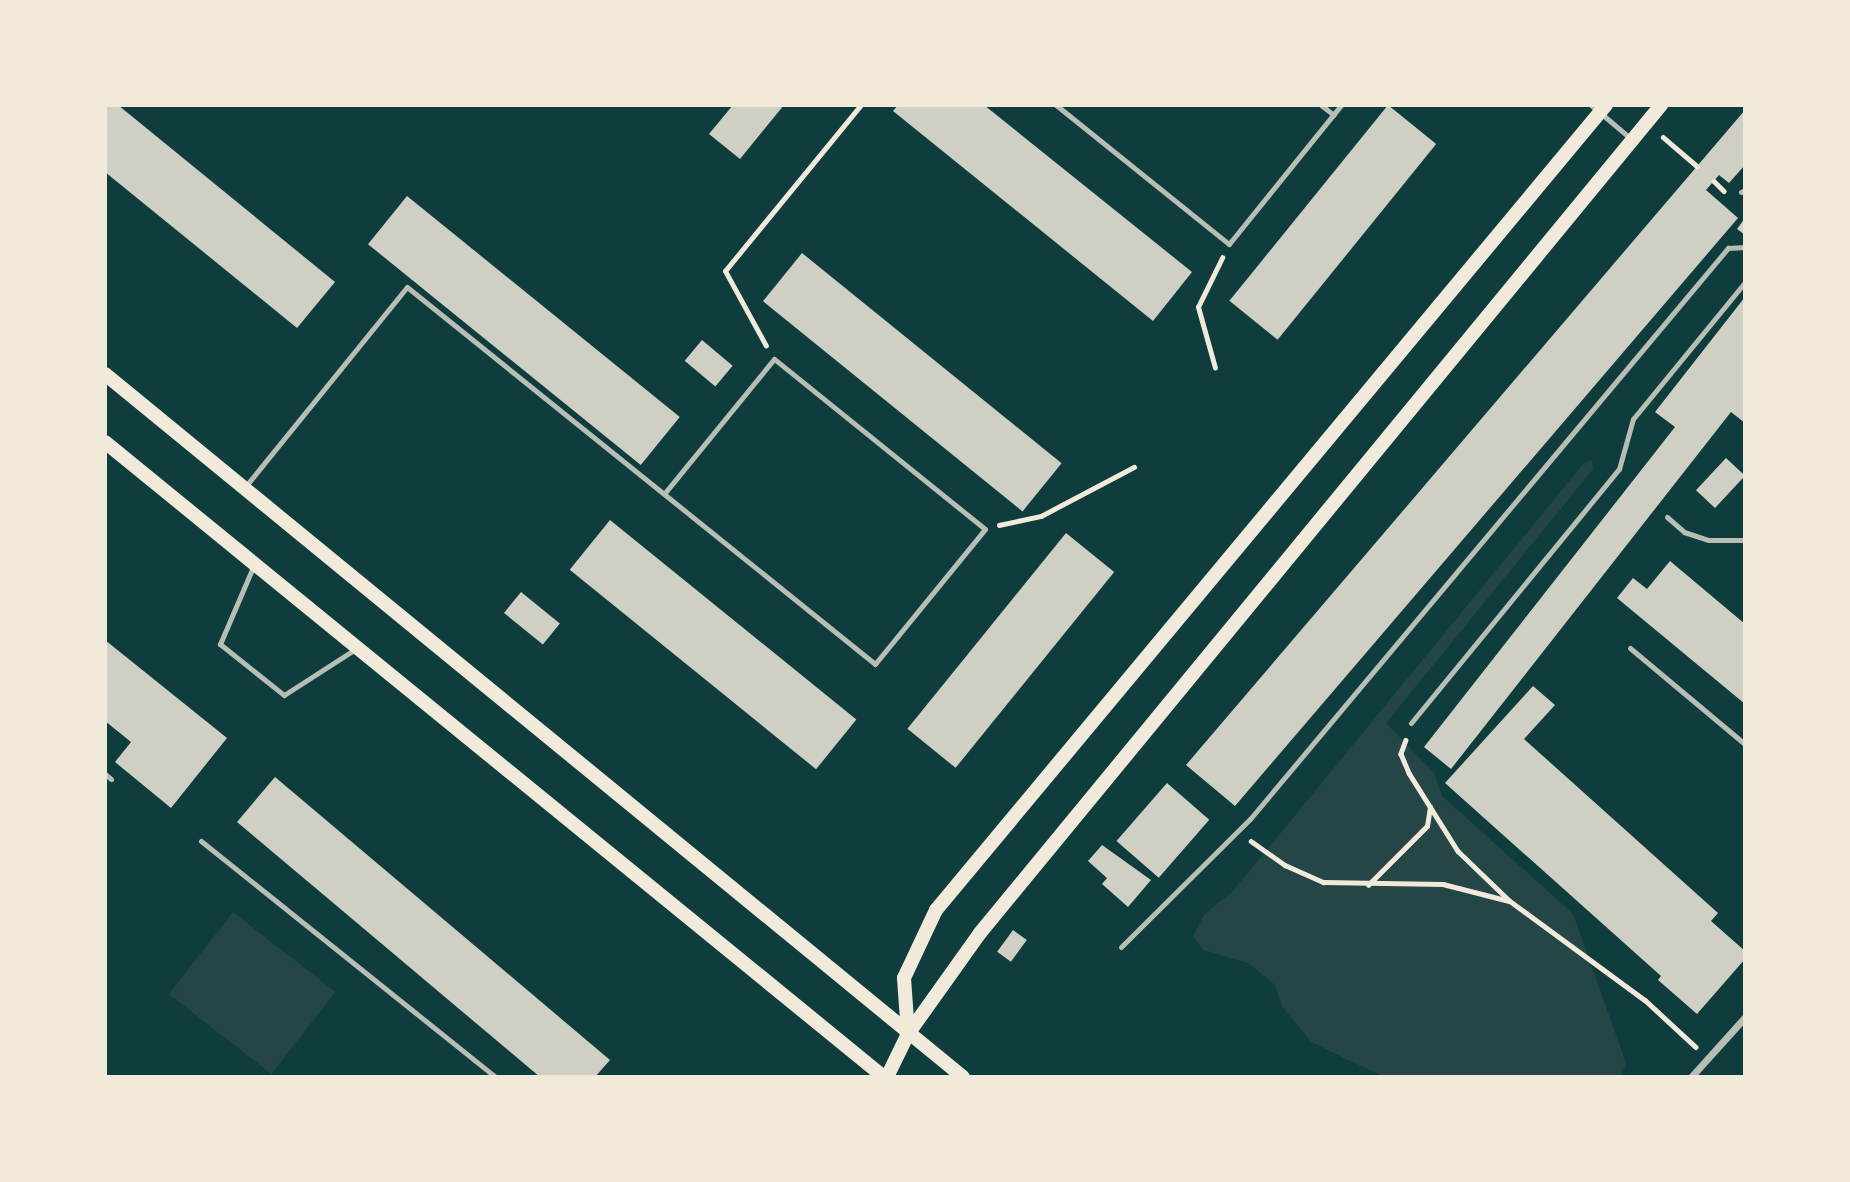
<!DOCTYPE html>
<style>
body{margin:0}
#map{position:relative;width:1850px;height:1182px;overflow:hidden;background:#0f3d3e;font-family:"Work Sans",sans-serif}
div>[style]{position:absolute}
.green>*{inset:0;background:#244646;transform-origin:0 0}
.building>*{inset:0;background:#cfcfc3;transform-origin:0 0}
.path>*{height:4.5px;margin:-2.25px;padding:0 2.25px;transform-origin:2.25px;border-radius:2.25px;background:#f1e9da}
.service>*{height:5px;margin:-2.5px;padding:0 2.5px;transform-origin:2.5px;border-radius:2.5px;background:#b8beb3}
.minor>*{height:7px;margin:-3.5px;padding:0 3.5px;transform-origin:3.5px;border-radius:3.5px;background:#b8beb3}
.secondary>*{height:14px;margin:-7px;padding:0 7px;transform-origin:7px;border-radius:7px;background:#f1e9da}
span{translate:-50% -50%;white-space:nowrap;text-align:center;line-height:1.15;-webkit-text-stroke:6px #f1e9da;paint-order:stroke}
.frame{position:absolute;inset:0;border:107px solid #f1e9da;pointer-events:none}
</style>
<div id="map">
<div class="green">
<i style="clip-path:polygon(1592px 461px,1593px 469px,1386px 723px,1434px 773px,1442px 796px,1573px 914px,1626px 1063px,1621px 1077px,1384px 1077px,1311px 1042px,1282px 1006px,1275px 985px,1248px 963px,1203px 950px,1193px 936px,1204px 915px,1233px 891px,1585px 462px)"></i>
<i style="left:233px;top:912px;width:130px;height:104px;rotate:38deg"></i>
</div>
<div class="building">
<i style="clip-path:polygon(105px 105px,118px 105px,335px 282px,297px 328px,105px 172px)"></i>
<i style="clip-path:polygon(733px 105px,784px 105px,740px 159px,709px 134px)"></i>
<i style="clip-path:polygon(898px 105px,984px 105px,1192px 272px,1153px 321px,893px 111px)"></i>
<i style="left:1388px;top:105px;width:62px;height:252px;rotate:39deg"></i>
<i style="clip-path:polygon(1745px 110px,1745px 165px,1729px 183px,1719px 175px,1706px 190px,1738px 218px,1235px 806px,1186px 765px)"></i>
<i style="left:407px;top:196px;width:351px;height:62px;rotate:39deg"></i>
<i style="clip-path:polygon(1745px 218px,1745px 235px,1737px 229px)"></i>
<i style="left:802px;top:253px;width:334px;height:62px;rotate:39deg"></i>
<i style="clip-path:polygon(1745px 297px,1745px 423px,1731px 412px,1451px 769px,1424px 747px,1675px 427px,1655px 412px)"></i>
<i style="left:702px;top:340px;width:40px;height:27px;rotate:40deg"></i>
<i style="left:1726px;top:458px;width:26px;height:44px;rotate:43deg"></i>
<i style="left:610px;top:520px;width:317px;height:64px;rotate:39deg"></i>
<i style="left:1066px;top:533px;width:62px;height:252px;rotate:39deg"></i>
<i style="clip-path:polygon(1670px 561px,1745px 624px,1745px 704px,1617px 598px,1633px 578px,1647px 589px)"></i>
<i style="left:521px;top:592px;width:50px;height:27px;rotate:39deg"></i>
<i style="clip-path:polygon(105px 640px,227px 738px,171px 808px,115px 762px,131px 742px,105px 721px)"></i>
<i style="clip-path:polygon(1533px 686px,1555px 705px,1524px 739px,1718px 913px,1711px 921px,1745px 951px,1745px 959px,1697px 1014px,1658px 980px,1661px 976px,1445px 783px)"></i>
<i style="clip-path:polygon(275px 777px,610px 1060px,595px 1077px,540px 1077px,237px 822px)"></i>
<i style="left:1167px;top:783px;width:56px;height:77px;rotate:41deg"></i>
<i style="clip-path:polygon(1102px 845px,1151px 880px,1128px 907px,1102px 884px,1107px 878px,1088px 861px)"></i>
<i style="left:1013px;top:930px;width:17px;height:27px;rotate:36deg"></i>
</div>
<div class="path">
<i style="left:1663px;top:137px;width:45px;rotate:40.5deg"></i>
<i style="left:1714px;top:181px;width:14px;rotate:45deg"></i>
<i style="left:766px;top:346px;width:85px;rotate:-118.7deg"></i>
<i style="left:725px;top:271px;width:215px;rotate:-50.7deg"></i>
<i style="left:1215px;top:368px;width:63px;rotate:-105.6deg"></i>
<i style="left:1198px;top:307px;width:55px;rotate:-63.9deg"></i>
<i style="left:999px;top:525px;width:43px;rotate:-12.1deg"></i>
<i style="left:1041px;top:516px;width:105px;rotate:-27.8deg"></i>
<i style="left:1406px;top:740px;width:15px;rotate:110deg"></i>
<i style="left:1401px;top:754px;width:21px;rotate:67deg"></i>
<i style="left:1409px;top:773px;width:92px;rotate:57.9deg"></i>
<i style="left:1458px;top:851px;width:72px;rotate:43.9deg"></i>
<i style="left:1510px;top:901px;width:167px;rotate:36.3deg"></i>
<i style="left:1645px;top:1000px;width:69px;rotate:42.7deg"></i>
<i style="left:1251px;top:841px;width:42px;rotate:35.2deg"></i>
<i style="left:1285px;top:865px;width:42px;rotate:24.1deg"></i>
<i style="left:1323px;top:882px;width:120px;rotate:1deg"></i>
<i style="left:1443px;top:884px;width:68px;rotate:14.4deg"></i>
<i style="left:1368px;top:885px;width:83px;rotate:-45deg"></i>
<i style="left:1427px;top:826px;width:19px;rotate:-81deg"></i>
</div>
<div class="service">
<i style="left:1056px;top:105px;width:222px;rotate:38.8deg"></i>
<i style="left:1229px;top:244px;width:179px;rotate:-51.1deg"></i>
<i style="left:1321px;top:105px;width:16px;rotate:38deg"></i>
<i style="left:1591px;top:105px;width:51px;rotate:40.2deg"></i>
<i style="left:1741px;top:192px;width:4px;rotate:-27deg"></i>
<i style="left:245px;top:487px;width:257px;rotate:-51deg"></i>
<i style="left:407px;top:287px;width:601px;rotate:38.85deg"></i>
<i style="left:875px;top:664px;width:174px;rotate:-50.8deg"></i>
<i style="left:985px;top:529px;width:271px;rotate:-141.1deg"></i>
<i style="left:774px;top:359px;width:174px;rotate:129.2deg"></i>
<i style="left:1667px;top:517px;width:23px;rotate:41deg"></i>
<i style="left:1684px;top:532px;width:26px;rotate:18deg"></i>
<i style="left:1709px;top:540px;width:36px"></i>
<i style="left:253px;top:567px;width:84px;rotate:113.2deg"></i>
<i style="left:220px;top:644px;width:82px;rotate:38.6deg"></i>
<i style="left:284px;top:695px;width:87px;rotate:-32.8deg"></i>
<i style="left:1630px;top:648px;width:150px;rotate:39.9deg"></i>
<i style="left:1411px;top:723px;width:328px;rotate:-50.7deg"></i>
<i style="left:1619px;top:469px;width:52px;rotate:-74.4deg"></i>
<i style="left:1633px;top:419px;width:177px;rotate:-50.7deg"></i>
<i style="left:105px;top:774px;width:8px;rotate:40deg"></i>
<i style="left:201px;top:841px;width:378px;rotate:38.7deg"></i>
<i style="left:1121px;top:947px;width:182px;rotate:-44.8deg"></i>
<i style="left:1250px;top:819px;width:745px;rotate:-50.07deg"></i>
<i style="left:1728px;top:248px;width:17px;rotate:-3deg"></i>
</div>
<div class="minor">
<i style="left:1691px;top:1077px;width:81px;rotate:-48deg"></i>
</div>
<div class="secondary">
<i style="left:105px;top:374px;width:1109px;rotate:39.33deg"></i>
<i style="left:105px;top:442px;width:1005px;rotate:39.19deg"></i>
<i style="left:908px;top:1034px;width:56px;rotate:-94.1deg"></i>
<i style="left:904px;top:978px;width:75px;rotate:-64.8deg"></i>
<i style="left:936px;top:910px;width:1047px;rotate:-50.23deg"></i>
<i style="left:887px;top:1077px;width:48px;rotate:-64deg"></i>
<i style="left:908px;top:1034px;width:124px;rotate:-54.5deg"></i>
<i style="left:980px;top:933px;width:1072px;rotate:-50.56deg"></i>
</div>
<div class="frame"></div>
</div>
